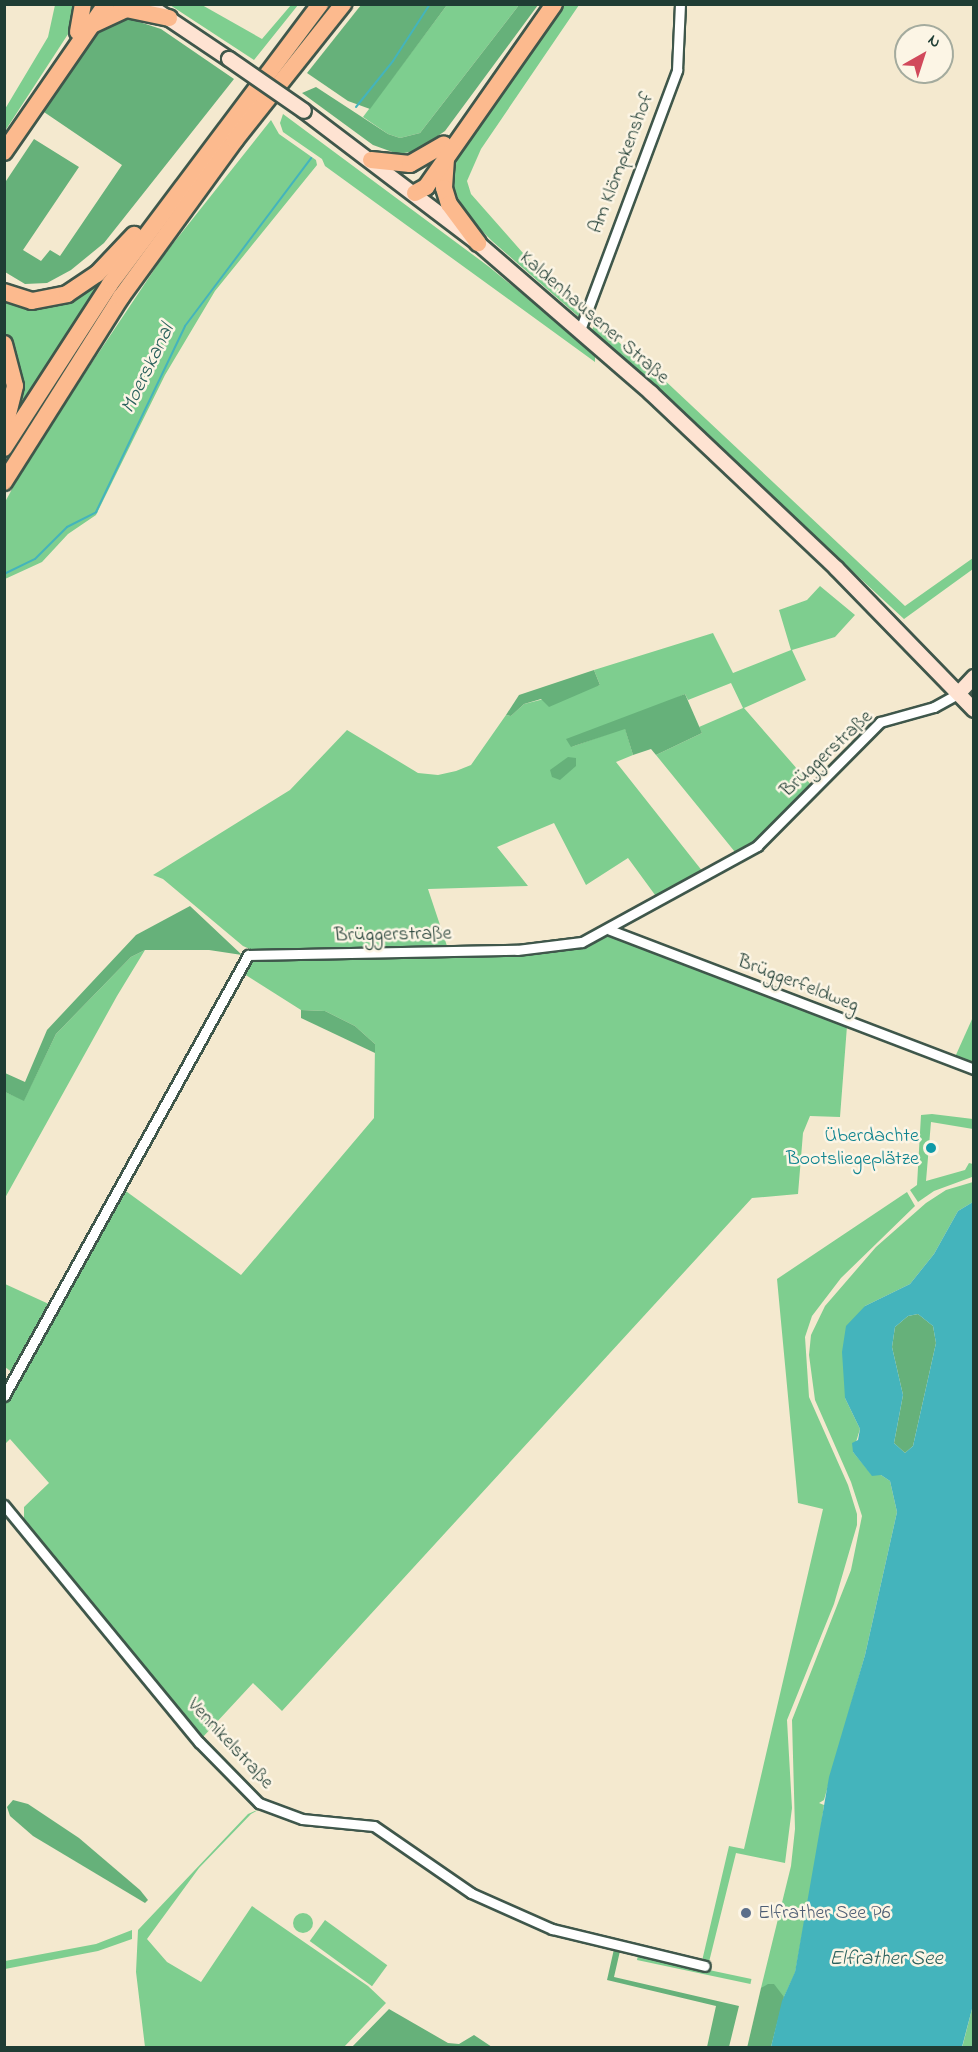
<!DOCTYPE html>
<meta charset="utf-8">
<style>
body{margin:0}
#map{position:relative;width:978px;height:2052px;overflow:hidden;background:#f4e9cf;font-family:"Indie Flower",sans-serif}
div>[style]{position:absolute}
.green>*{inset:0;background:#7ece8f;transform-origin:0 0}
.round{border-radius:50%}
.forest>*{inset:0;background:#66b17a}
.water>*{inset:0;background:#44b4bc}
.stream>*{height:2px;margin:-1px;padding:0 1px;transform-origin:1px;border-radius:1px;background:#44b4bc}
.roads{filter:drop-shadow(2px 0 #3f574b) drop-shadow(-2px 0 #3f574b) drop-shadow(0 2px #3f574b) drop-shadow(0 -2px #3f574b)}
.minor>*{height:9px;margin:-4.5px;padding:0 4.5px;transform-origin:4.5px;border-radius:4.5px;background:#fff}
.secondary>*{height:14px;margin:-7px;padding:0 7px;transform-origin:7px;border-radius:7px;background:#fee3d2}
.motorway>*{height:16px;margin:-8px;padding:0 8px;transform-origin:8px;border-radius:8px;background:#fcba8e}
.bridges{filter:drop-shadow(2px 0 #3f574b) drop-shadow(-2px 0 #3f574b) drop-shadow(0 2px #3f574b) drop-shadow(0 -2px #3f574b)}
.secondary-bridge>*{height:14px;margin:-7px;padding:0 7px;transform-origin:7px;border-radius:7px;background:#fee3d2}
.dots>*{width:16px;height:16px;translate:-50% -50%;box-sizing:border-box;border:3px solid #fcf5e5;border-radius:50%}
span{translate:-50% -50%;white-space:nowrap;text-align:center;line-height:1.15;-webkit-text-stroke:5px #fcf5e5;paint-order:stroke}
.street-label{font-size:20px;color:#1f3d34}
.culture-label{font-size:20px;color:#0d838f}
.right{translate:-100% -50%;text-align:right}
.service-label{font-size:20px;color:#4e5e75}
.left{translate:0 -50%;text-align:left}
.water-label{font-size:21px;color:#2a615d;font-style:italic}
.frame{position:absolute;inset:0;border:6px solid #1f3d34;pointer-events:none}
.north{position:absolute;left:894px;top:24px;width:60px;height:60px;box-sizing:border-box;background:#fcf5e5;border:2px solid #a4ab9e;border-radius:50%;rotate:39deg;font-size:16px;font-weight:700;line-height:24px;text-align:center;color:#1f3d34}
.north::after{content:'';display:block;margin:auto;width:21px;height:27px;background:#d1495b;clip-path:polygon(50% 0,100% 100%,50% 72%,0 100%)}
</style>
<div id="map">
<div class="green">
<i style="clip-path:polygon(55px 5px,76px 5px,72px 28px,5px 131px,5px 109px,48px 37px)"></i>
<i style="clip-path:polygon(170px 5px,202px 5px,262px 39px,291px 5px,298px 5px,254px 60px)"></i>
<i style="clip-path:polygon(447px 5px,519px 5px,420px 133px,400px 138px,388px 134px,363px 117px)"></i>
<i style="clip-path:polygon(562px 5px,579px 5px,481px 149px,467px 181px,471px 194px,545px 278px,583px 308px,579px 317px,492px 241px,472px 221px,452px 188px,454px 156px)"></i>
<i style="clip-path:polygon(283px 114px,488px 266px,595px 353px,595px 362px,325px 166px,322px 159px,283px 132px,280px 123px)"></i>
<i style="clip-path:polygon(271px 120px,279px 134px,316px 160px,317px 165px,215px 291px,165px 375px,96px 515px,68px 534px,42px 562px,5px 579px,5px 502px,33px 451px,164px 255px)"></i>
<i style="clip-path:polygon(115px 263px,63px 339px,15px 414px,5px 338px,5px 296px,32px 303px)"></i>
<i style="clip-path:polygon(595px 323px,659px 375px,905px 606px,973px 558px,973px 569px,904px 619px,592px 330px)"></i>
<i style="clip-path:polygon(820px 586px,855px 615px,835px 637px,792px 650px,806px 680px,744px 708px,812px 786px,747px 848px,735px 852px,656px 755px,702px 733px,699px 727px,743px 708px,731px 683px,688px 700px,685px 694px,571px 747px,625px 728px,633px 755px,616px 762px,703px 872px,658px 899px,628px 858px,586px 885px,554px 823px,497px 847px,528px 886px,428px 889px,448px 949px,254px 951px,243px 946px,163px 879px,153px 875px,290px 790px,347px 730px,418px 773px,438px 775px,456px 771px,471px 765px,506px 715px,511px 716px,524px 704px,600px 685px,594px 670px,713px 633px,733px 673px,791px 650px,779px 610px,807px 600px)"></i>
<i style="clip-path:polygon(610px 933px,847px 1026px,840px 1117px,810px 1116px,803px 1133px,798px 1194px,752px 1198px,282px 1711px,253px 1683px,202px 1738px,24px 1521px,24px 1507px,49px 1483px,10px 1439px,5px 1444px,5px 1403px,123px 1189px,241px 1275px,374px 1118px,375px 1044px,355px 1026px,325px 1011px,301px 1010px,241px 972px,250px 962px,266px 958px,550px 953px,583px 945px)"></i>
<i style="clip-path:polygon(145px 950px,117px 996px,5px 1198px,5px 1092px,24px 1100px,56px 1034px,131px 957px)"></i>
<i style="clip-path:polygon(973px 1017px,973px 1065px,955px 1057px)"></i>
<i style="clip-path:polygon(932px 1114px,973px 1119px,973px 1129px,931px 1122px,926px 1181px,965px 1170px,969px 1163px,973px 1164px,973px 1171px,972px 1177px,934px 1191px,918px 1202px,910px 1190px,917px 1185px,921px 1115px)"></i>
<i style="clip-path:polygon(973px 1182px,973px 1202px,958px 1211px,934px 1254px,910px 1284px,865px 1306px,845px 1398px,860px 1429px,853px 1452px,872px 1475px,881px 1475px,890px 1481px,897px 1512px,865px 1655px,824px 1800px,819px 1803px,824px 1805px,818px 1849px,795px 1973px,784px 1997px,761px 1988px,791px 1866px,795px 1829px,792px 1720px,851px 1570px,862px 1516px,851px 1482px,815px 1400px,809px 1355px,811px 1335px,825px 1306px,876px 1247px,926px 1203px,946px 1190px)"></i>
<i style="clip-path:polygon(907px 1192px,915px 1206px,841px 1278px,812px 1316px,805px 1337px,809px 1397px,848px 1485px,857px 1514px,857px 1525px,834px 1604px,787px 1720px,792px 1808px,785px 1863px,736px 1853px,709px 1962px,702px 1961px,729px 1846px,744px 1849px,823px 1509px,798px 1503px,777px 1279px)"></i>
<i style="clip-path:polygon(5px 1284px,51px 1305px,13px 1373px,5px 1367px)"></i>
<i style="clip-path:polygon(262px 1808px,251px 1814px,199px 1868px,147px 1939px,167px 1962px,201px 1982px,252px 1906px,368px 1986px,386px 2003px,344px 2047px,145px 2047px,136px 1972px,138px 1930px,248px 1814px)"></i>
<i class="round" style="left:293px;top:1913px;width:20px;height:20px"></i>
<i style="left:325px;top:1920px;width:77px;height:26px;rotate:36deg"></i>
<i style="clip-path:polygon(132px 1930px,132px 1939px,98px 1951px,5px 1969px,5px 1961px,96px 1944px)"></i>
<i style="left:638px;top:1955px;width:116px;height:5px;rotate:12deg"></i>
<i style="clip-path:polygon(973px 2002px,973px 2047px,962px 2048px,972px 2009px)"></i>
</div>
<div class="forest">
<i style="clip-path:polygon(361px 5px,447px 5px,370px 109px,348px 101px,307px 73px)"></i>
<i style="clip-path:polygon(519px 5px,538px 5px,445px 131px,416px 151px,398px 154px,373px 145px,302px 93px,316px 87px,388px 134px,400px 138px,420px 133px)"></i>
<i style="clip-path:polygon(127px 18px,161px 29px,234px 79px,104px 243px,71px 270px,47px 283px,25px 284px,5px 272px,4px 184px,34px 139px,79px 167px,23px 250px,41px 261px,50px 250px,60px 256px,122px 165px,41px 110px,86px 43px,103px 28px)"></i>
<i style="clip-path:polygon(594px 670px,600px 685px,549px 707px,541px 699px,524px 704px,511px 716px,506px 715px,519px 695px)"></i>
<i style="clip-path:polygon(685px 694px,702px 733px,656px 755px,651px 749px,633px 755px,625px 729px,571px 747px,566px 739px)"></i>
<i style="clip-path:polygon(568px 757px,576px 758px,576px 766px,560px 780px,552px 777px,550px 770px)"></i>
<i style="clip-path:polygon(190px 906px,242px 955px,209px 950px,145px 950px,131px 957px,56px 1034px,24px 1101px,5px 1092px,5px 1073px,25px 1082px,47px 1030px,136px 935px)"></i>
<i style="clip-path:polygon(301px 1010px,325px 1011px,355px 1026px,375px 1044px,375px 1053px,301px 1018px)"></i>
<i style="clip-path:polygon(918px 1314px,933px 1326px,936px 1343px,913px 1446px,905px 1453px,894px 1443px,903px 1395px,892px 1347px,895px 1327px,908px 1316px)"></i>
<i style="clip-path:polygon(13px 1800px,28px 1804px,79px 1838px,140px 1890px,148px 1900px,145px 1903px,33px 1836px,10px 1816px,7px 1807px)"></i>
<i style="clip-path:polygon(614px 1949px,620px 1951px,614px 1977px,739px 2006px,729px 2047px,707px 2047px,716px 2006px,607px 1980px)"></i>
<i style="clip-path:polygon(768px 1984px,774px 1984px,784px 1997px,771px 2047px,747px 2048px,761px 1988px)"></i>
<i style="clip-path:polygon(389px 2009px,448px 2043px,459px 2044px,474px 2035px,492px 2047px,351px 2048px)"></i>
</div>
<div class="water">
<i style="clip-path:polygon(evenodd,973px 1202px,972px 2009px,962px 2047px,771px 2047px,782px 2001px,795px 1972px,829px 1777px,865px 1655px,897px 1512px,890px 1481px,881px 1475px,872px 1476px,853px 1452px,852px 1443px,858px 1440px,860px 1429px,845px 1398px,842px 1352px,846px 1326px,865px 1306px,910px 1284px,934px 1254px,958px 1211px,973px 1202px,918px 1314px,933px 1326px,936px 1343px,913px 1446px,905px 1453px,894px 1443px,903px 1395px,892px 1347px,895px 1327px,908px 1316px,918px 1314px)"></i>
</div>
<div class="stream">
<i style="left:356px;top:107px;width:59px;rotate:-51.2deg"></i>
<i style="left:393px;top:61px;width:68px;rotate:-57deg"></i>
<i style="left:4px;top:574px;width:34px;rotate:-26deg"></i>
<i style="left:35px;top:559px;width:45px;rotate:-45deg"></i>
<i style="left:67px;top:527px;width:33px;rotate:-27deg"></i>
<i style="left:96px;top:512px;width:206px;rotate:-64.4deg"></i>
<i style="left:185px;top:326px;width:210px;rotate:-53.1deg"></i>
</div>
<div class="roads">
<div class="minor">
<i style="left:580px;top:330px;width:278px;rotate:-69.5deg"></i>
<i style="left:677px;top:70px;width:66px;rotate:-87.4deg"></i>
<i style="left:610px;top:930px;width:390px;rotate:20.9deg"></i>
<i style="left:4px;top:1396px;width:504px;rotate:-61.04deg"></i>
<i style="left:248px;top:955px;width:269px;rotate:-1.1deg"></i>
<i style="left:517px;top:950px;width:65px;rotate:-7deg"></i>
<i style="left:582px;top:942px;width:200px;rotate:-28.7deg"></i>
<i style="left:757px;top:846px;width:175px;rotate:-45.2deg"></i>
<i style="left:880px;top:722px;width:56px;rotate:-15.5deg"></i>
<i style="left:934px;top:707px;width:29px;rotate:-29deg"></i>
<i style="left:4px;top:1505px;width:307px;rotate:50.6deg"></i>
<i style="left:199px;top:1742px;width:86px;rotate:45.5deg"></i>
<i style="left:259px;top:1803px;width:46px;rotate:20.4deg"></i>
<i style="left:302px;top:1819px;width:72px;rotate:5.6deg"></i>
<i style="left:374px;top:1826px;width:118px;rotate:34.6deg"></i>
<i style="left:471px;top:1893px;width:89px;rotate:24deg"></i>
<i style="left:552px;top:1929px;width:157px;rotate:13.6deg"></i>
</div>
<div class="secondary">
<i style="left:147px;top:4px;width:99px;rotate:33.9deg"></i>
<i style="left:304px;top:111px;width:218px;rotate:37.2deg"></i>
<i style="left:478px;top:243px;width:229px;rotate:40.9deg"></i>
<i style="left:651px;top:393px;width:255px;rotate:43.4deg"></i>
<i style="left:836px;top:568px;width:198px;rotate:45.8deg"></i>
<i style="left:959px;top:693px;width:22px;rotate:-47deg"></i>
</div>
<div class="motorway">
<i style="left:94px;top:24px;width:35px;rotate:-25deg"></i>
<i style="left:126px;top:9px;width:44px;rotate:11.8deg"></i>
<i style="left:78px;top:32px;width:28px;rotate:-80deg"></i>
<i style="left:4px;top:152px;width:180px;rotate:-55.4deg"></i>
<i style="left:446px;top:159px;width:29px;rotate:94deg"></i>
<i style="left:444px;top:188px;width:17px;rotate:73deg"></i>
<i style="left:449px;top:204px;width:49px;rotate:53.4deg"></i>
<i style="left:371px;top:160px;width:39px;rotate:6deg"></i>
<i style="left:410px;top:164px;width:39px;rotate:-30deg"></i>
<i style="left:415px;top:193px;width:13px;rotate:-29deg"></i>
<i style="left:426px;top:187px;width:223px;rotate:-55deg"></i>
<i style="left:4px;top:292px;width:29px;rotate:18deg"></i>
<i style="left:32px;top:301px;width:36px;rotate:-11deg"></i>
<i style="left:67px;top:294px;width:36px;rotate:-34deg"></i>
<i style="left:97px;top:274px;width:54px;rotate:-46.5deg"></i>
<i style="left:4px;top:344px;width:43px;rotate:75.3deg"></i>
<i style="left:15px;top:386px;width:45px;rotate:104deg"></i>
<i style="left:4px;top:448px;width:195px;rotate:-57.1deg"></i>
<i style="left:110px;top:284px;width:350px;rotate:-53.1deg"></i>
<i style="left:4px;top:482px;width:219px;rotate:-57.7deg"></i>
<i style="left:121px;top:297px;width:194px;rotate:-54deg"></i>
<i style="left:235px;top:140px;width:174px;rotate:-51.5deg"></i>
</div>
</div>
<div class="bridges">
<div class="secondary-bridge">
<i style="left:229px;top:59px;width:91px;rotate:34.7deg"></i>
</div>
</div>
<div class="dots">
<i style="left:931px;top:1148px;background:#0f9aa8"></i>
<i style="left:746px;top:1913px;background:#5c6f8a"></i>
</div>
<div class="street-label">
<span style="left:622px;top:163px;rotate:-69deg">Am Klömpkenshof</span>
<span style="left:594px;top:318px;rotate:41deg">Kaldenhausener Straße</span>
<span style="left:827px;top:754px;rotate:-43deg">Brüggerstraße</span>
<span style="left:393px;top:935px;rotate:-1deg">Brüggerstraße</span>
<span style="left:798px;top:984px;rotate:21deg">Brüggerfeldweg</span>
<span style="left:230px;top:1744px;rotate:47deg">Vennikelstraße</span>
</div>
<div class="culture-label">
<span class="right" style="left:919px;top:1148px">Überdachte<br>Bootsliegeplätze</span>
</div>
<div class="service-label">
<span class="left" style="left:758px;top:1913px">Elfrather See P6</span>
</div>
<div class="water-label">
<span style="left:148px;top:369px;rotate:-64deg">Moerskanal</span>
<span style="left:886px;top:1959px">Elfrather See</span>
</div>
<div class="frame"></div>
<div class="north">N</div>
</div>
